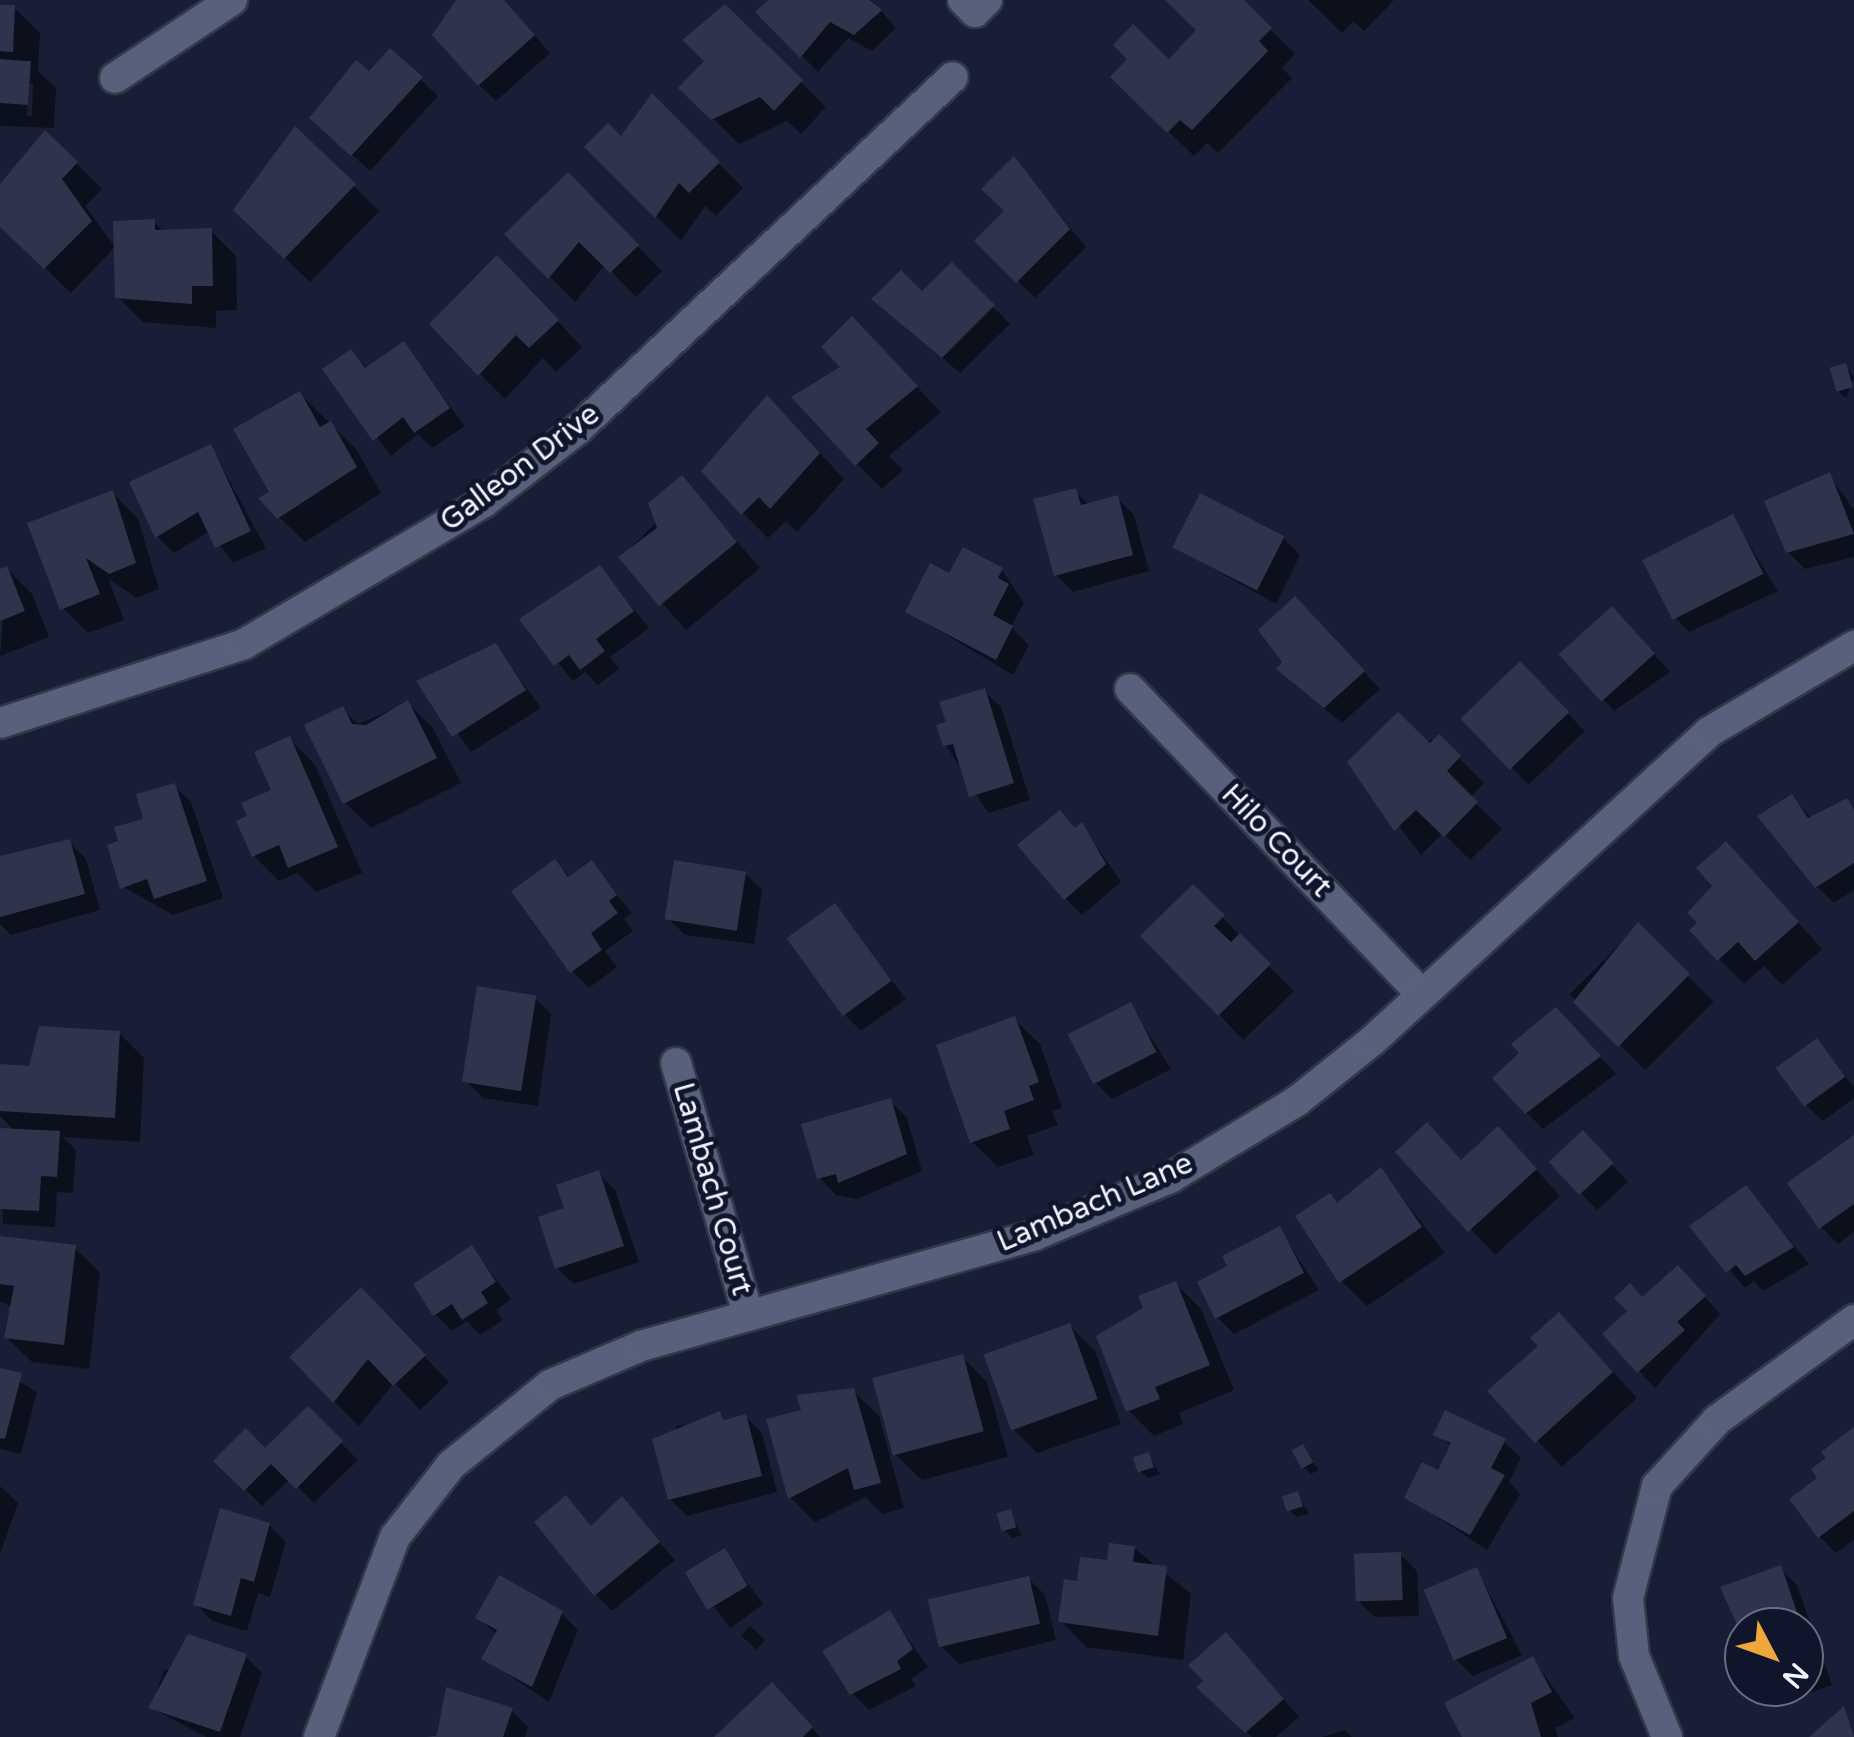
<!DOCTYPE html>
<style>
body{margin:0}
#map{position:relative;width:1854px;height:1737px;overflow:hidden;background:#181e35;font-family:"Varela Round",sans-serif}
div>[style]{position:absolute}
.shadow>*{inset:0;background:#0007;transform-origin:0 0}
.building>*{inset:0;background:#2d344c;transform-origin:0 0}
.roads{filter:drop-shadow(2px 0 #333748) drop-shadow(-2px 0 #333748) drop-shadow(0 2px #333748) drop-shadow(0 -2px #333748)}
.minor>*{height:30px;margin:-15px;padding:0 15px;transform-origin:15px;border-radius:15px;background:#58617b}
span{translate:-50% -50%;white-space:nowrap;text-align:center;line-height:1.15;-webkit-text-stroke:10px #0f152a;paint-order:stroke}
.street-label{font-size:30px;color:#f1f4fe}
.north{position:absolute;left:1724px;top:1607px;width:100px;height:100px;box-sizing:border-box;background:#0f152a;border:2px solid #696e7f;border-radius:50%;rotate:131deg;font-size:28px;font-weight:700;line-height:40px;text-align:center;color:#f1f4fe}
.north::after{content:'';display:block;margin:auto;width:35px;height:45px;background:#eea73d;clip-path:polygon(50% 0,100% 100%,50% 72%,0 100%)}
</style>
<div id="map">
<div class="shadow">
<i style="clip-path:polygon(465px 0,503px 0,550px 53px,496px 101px,479px 85px)"></i>
<i style="clip-path:polygon(772px 0,872px 0,896px 28px,872px 51px,848px 38px,818px 72px,759px 12px)"></i>
<i style="clip-path:polygon(1169px 0,1240px 0,1295px 54px,1282px 68px,1292px 78px,1218px 153px,1207px 143px,1194px 156px,1113px 77px,1131px 59px,1169px 63px,1199px 30px)"></i>
<i style="clip-path:polygon(1308px 0,1394px 0,1364px 31px,1353px 21px,1342px 33px)"></i>
<i style="clip-path:polygon(evenodd,0 7px,14px 8px,40px 33px,38px 71px,56px 88px,54px 128px,0 126px,0 7px,28px 84px,33px 84px,32px 116px,27px 116px,28px 84px)"></i>
<i style="clip-path:polygon(725px 8px,826px 107px,801px 134px,787px 121px,739px 144px,682px 88px,707px 61px)"></i>
<i style="clip-path:polygon(391px 51px,438px 96px,370px 171px,329px 134px)"></i>
<i style="clip-path:polygon(652px 97px,743px 188px,716px 216px,705px 206px,681px 241px,588px 147px,621px 139px)"></i>
<i style="clip-path:polygon(45px 133px,102px 189px,85px 206px,115px 247px,71px 293px,0 223px,2px 186px)"></i>
<i style="clip-path:polygon(1014px 160px,1086px 247px,1035px 298px,977px 241px,1007px 211px)"></i>
<i style="clip-path:polygon(568px 175px,662px 271px,636px 297px,605px 265px,575px 302px,508px 234px)"></i>
<i style="clip-path:polygon(354px 186px,379px 211px,310px 282px,236px 210px)"></i>
<i style="clip-path:polygon(154px 222px,164px 232px,211px 231px,236px 256px,237px 310px,216px 311px,216px 328px,143px 322px,118px 297px)"></i>
<i style="clip-path:polygon(952px 265px,1010px 324px,960px 373px,874px 299px,922px 295px)"></i>
<i style="clip-path:polygon(522px 283px,582px 347px,556px 372px,543px 358px,505px 399px,480px 374px)"></i>
<i style="clip-path:polygon(403px 345px,465px 426px,432px 448px,418px 434px,391px 456px,326px 370px,351px 352px,368px 369px)"></i>
<i style="clip-path:polygon(877px 345px,941px 412px,889px 456px,903px 470px,882px 489px,857px 464px,843px 368px)"></i>
<i style="clip-path:polygon(1845px 366px,1854px 377px,1846px 398px,1838px 391px)"></i>
<i style="clip-path:polygon(300px 394px,356px 449px,381px 493px,305px 542px,279px 517px,272px 493px)"></i>
<i style="clip-path:polygon(792px 423px,844px 479px,797px 532px,786px 521px,768px 538px,743px 513px)"></i>
<i style="clip-path:polygon(211px 447px,266px 548px,233px 563px,210px 531px,174px 553px,157px 536px)"></i>
<i style="clip-path:polygon(1829px 475px,1854px 510px,1854px 557px,1805px 569px,1788px 552px)"></i>
<i style="clip-path:polygon(682px 478px,760px 568px,686px 630px,621px 557px,662px 517px)"></i>
<i style="clip-path:polygon(1075px 491px,1090px 506px,1117px 498px,1134px 515px,1149px 571px,1073px 592px,1056px 575px)"></i>
<i style="clip-path:polygon(113px 493px,138px 519px,159px 589px,136px 598px,108px 578px,124px 620px,88px 633px,63px 608px)"></i>
<i style="clip-path:polygon(1732px 517px,1778px 591px,1689px 632px,1673px 615px)"></i>
<i style="clip-path:polygon(1284px 538px,1300px 555px,1276px 604px,1175px 547px)"></i>
<i style="clip-path:polygon(600px 568px,649px 628px,610px 657px,619px 669px,598px 685px,585px 672px,573px 681px,523px 620px)"></i>
<i style="clip-path:polygon(7px 569px,32px 594px,49px 637px,0 656px)"></i>
<i style="clip-path:polygon(1002px 570px,1024px 603px,1011px 627px,1029px 645px,1013px 675px,908px 612px,950px 576px)"></i>
<i style="clip-path:polygon(1312px 616px,1380px 689px,1342px 723px,1296px 685px)"></i>
<i style="clip-path:polygon(1629px 626px,1670px 672px,1614px 711px,1561px 654px)"></i>
<i style="clip-path:polygon(496px 646px,541px 708px,471px 752px,420px 682px)"></i>
<i style="left:1520px;top:664px;width:93px;height:78px;rotate:46deg"></i>
<i style="clip-path:polygon(984px 691px,1001px 707px,1030px 800px,988px 813px,946px 745px,949px 724px)"></i>
<i style="clip-path:polygon(408px 703px,433px 728px,461px 783px,371px 828px,345px 803px,342px 709px,358px 724px)"></i>
<i style="clip-path:polygon(1439px 738px,1484px 783px,1470px 798px,1502px 829px,1470px 860px,1443px 833px,1421px 855px,1351px 763px)"></i>
<i style="clip-path:polygon(290px 739px,315px 765px,362px 873px,316px 892px,297px 873px,279px 881px,254px 856px,251px 817px,274px 792px)"></i>
<i style="clip-path:polygon(174px 786px,191px 802px,223px 898px,173px 915px,123px 887px,122px 843px)"></i>
<i style="clip-path:polygon(1792px 797px,1812px 819px,1846px 801px,1854px 808px,1854px 890px,1834px 903px,1817px 887px)"></i>
<i style="clip-path:polygon(1082px 825px,1121px 882px,1082px 915px,1065px 898px)"></i>
<i style="clip-path:polygon(69px 842px,86px 859px,100px 910px,11px 935px,0 924px,0 860px)"></i>
<i style="clip-path:polygon(555px 862px,571px 878px,591px 864px,632px 913px,624px 918px,633px 931px,605px 951px,617px 967px,589px 988px,572px 971px)"></i>
<i style="clip-path:polygon(1751px 870px,1822px 949px,1782px 985px,1764px 966px,1744px 984px,1719px 959px)"></i>
<i style="clip-path:polygon(745px 873px,762px 890px,754px 944px,685px 935px,668px 918px)"></i>
<i style="left:1193px;top:887px;width:145px;height:70px;rotate:46deg"></i>
<i style="clip-path:polygon(835px 907px,906px 999px,861px 1031px,844px 1014px)"></i>
<i style="left:1638px;top:926px;width:107px;height:97px;rotate:45deg"></i>
<i style="clip-path:polygon(535px 998px,551px 1014px,538px 1106px,483px 1098px,466px 1081px)"></i>
<i style="clip-path:polygon(1130px 1005px,1171px 1069px,1112px 1099px,1095px 1082px)"></i>
<i style="clip-path:polygon(1014px 1019px,1040px 1044px,1062px 1108px,1052px 1111px,1058px 1125px,1027px 1136px,1034px 1155px,998px 1167px,972px 1142px)"></i>
<i style="clip-path:polygon(1573px 1027px,1616px 1074px,1543px 1129px,1526px 1112px)"></i>
<i style="clip-path:polygon(119px 1033px,144px 1058px,140px 1142px,63px 1137px,76px 1150px,73px 1193px,57px 1192px,55px 1227px,3px 1224px,0 1130px,15px 1131px,0 1116px,0 1067px,30px 1069px)"></i>
<i style="clip-path:polygon(1816px 1042px,1854px 1087px,1854px 1098px,1823px 1121px,1806px 1105px)"></i>
<i style="clip-path:polygon(890px 1101px,907px 1118px,922px 1171px,857px 1199px,836px 1195px,820px 1178px)"></i>
<i style="clip-path:polygon(1854px 1138px,1854px 1232px,1838px 1244px,1821px 1227px)"></i>
<i style="clip-path:polygon(1599px 1150px,1628px 1182px,1597px 1210px,1552px 1162px)"></i>
<i style="clip-path:polygon(1399px 1152px,1462px 1162px,1523px 1155px,1560px 1196px,1495px 1255px)"></i>
<i style="clip-path:polygon(1381px 1170px,1445px 1253px,1367px 1306px,1341px 1281px,1339px 1205px)"></i>
<i style="clip-path:polygon(598px 1173px,615px 1190px,639px 1262px,574px 1284px,557px 1268px,567px 1210px)"></i>
<i style="clip-path:polygon(1746px 1188px,1809px 1264px,1763px 1291px,1754px 1281px,1745px 1288px,1693px 1226px)"></i>
<i style="clip-path:polygon(1279px 1229px,1319px 1290px,1234px 1334px,1217px 1317px,1230px 1267px)"></i>
<i style="clip-path:polygon(0 1239px,75px 1248px,100px 1273px,89px 1369px,32px 1362px,6px 1337px,12px 1307px,0 1301px)"></i>
<i style="clip-path:polygon(472px 1248px,511px 1299px,496px 1310px,503px 1320px,480px 1335px,467px 1321px,452px 1331px,435px 1314px)"></i>
<i style="clip-path:polygon(1176px 1284px,1201px 1309px,1234px 1390px,1179px 1413px,1183px 1424px,1154px 1436px,1129px 1411px,1146px 1309px)"></i>
<i style="clip-path:polygon(1694px 1285px,1720px 1314px,1655px 1388px,1639px 1371px,1643px 1299px)"></i>
<i style="clip-path:polygon(386px 1316px,449px 1382px,420px 1410px,394px 1383px,359px 1426px,334px 1401px)"></i>
<i style="clip-path:polygon(1070px 1326px,1095px 1351px,1121px 1424px,1037px 1453px,1012px 1428px)"></i>
<i style="clip-path:polygon(1584px 1340px,1637px 1398px,1562px 1467px,1491px 1391px)"></i>
<i style="clip-path:polygon(962px 1357px,987px 1382px,1008px 1457px,922px 1480px,896px 1455px)"></i>
<i style="clip-path:polygon(0 1370px,37px 1392px,21px 1454px,0 1449px)"></i>
<i style="clip-path:polygon(853px 1391px,879px 1416px,904px 1508px,882px 1514px,866px 1497px,815px 1522px,790px 1497px)"></i>
<i style="clip-path:polygon(308px 1410px,358px 1460px,314px 1503px,290px 1479px,262px 1506px,217px 1461px,265px 1451px)"></i>
<i style="clip-path:polygon(745px 1416px,762px 1433px,777px 1492px,687px 1516px,670px 1499px,676px 1426px)"></i>
<i style="clip-path:polygon(1854px 1431px,1854px 1540px,1836px 1553px,1820px 1537px,1820px 1478px)"></i>
<i style="clip-path:polygon(1436px 1434px,1504px 1442px,1521px 1458px,1509px 1482px,1520px 1494px,1487px 1550px,1407px 1497px,1439px 1474px,1452px 1446px)"></i>
<i style="clip-path:polygon(1302px 1447px,1319px 1470px,1311px 1474px,1303px 1467px)"></i>
<i style="clip-path:polygon(1149px 1455px,1160px 1474px,1148px 1478px,1140px 1471px)"></i>
<i style="clip-path:polygon(0 1486px,18px 1503px,0 1554px)"></i>
<i style="clip-path:polygon(1297px 1493px,1309px 1514px,1297px 1517px,1289px 1510px)"></i>
<i style="clip-path:polygon(566px 1498px,593px 1528px,622px 1500px,675px 1560px,612px 1611px,596px 1595px)"></i>
<i style="clip-path:polygon(1010px 1512px,1022px 1535px,1012px 1538px,1005px 1530px)"></i>
<i style="clip-path:polygon(269px 1525px,286px 1542px,270px 1597px,258px 1593px,247px 1631px,212px 1621px,196px 1604px)"></i>
<i style="clip-path:polygon(1134px 1548px,1191px 1594px,1183px 1660px,1086px 1647px,1061px 1621px,1079px 1583px)"></i>
<i style="left:724px;top:1552px;width:65px;height:41px;rotate:53deg"></i>
<i style="clip-path:polygon(1400px 1554px,1417px 1571px,1419px 1616px,1375px 1617px,1358px 1601px)"></i>
<i style="clip-path:polygon(1780px 1568px,1797px 1585px,1832px 1685px,1771px 1707px,1753px 1687px,1804px 1687px,1804px 1627px,1744px 1627px,1744px 1635px,1723px 1589px)"></i>
<i style="clip-path:polygon(1477px 1570px,1522px 1655px,1473px 1676px,1456px 1659px)"></i>
<i style="clip-path:polygon(1028px 1578px,1045px 1595px,1056px 1640px,959px 1664px,942px 1647px)"></i>
<i style="clip-path:polygon(561px 1613px,578px 1630px,549px 1702px,484px 1658px,497px 1635px,478px 1617px)"></i>
<i style="clip-path:polygon(890px 1613px,928px 1667px,911px 1679px,916px 1686px,869px 1710px,852px 1693px)"></i>
<i style="left:750px;top:1626px;width:21px;height:13px;rotate:43deg"></i>
<i style="clip-path:polygon(1243px 1652px,1299px 1717px,1276px 1737px,1252px 1737px,1200px 1687px)"></i>
<i style="clip-path:polygon(245px 1656px,262px 1673px,240px 1737px,206px 1737px,151px 1708px,164px 1670px)"></i>
<i style="clip-path:polygon(1533px 1659px,1575px 1718px,1555px 1728px,1558px 1737px,1465px 1737px)"></i>
<i style="clip-path:polygon(788px 1702px,820px 1737px,717px 1737px)"></i>
<i style="clip-path:polygon(1843px 1709px,1854px 1737px,1812px 1737px)"></i>
<i style="clip-path:polygon(511px 1710px,528px 1727px,525px 1737px,429px 1737px)"></i>
<i style="clip-path:polygon(1345px 1730px,1352px 1737px,1322px 1737px)"></i>
</div>
<div class="building">
<i style="clip-path:polygon(456px 0,504px 0,535px 35px,478px 86px,432px 35px)"></i>
<i style="clip-path:polygon(768px 0,870px 0,882px 10px,854px 35px,830px 22px,800px 58px,755px 12px)"></i>
<i style="clip-path:polygon(1165px 0,1244px 0,1272px 28px,1259px 41px,1268px 51px,1192px 130px,1180px 120px,1167px 133px,1110px 77px,1127px 59px,1113px 45px,1133px 24px,1169px 59px,1196px 30px)"></i>
<i style="clip-path:polygon(725px 4px,803px 80px,774px 111px,760px 97px,711px 120px,678px 88px,704px 61px,682px 40px)"></i>
<i style="clip-path:polygon(0 5px,15px 5px,13px 52px,0 51px)"></i>
<i style="clip-path:polygon(390px 48px,423px 77px,351px 156px,309px 118px,356px 60px,369px 71px)"></i>
<i style="left:0;top:59px;width:31px;height:44px;rotate:4deg"></i>
<i style="clip-path:polygon(652px 93px,720px 162px,689px 193px,679px 183px,655px 218px,584px 147px,608px 123px,621px 136px)"></i>
<i style="clip-path:polygon(295px 126px,356px 184px,284px 259px,233px 210px)"></i>
<i style="clip-path:polygon(45px 130px,78px 162px,62px 179px,92px 221px,44px 269px,0 227px,0 184px)"></i>
<i style="clip-path:polygon(1014px 156px,1070px 229px,1016px 283px,974px 241px,1004px 211px,981px 189px)"></i>
<i style="clip-path:polygon(568px 172px,639px 245px,610px 273px,579px 242px,548px 279px,504px 234px)"></i>
<i style="clip-path:polygon(155px 219px,155px 230px,212px 228px,213px 286px,192px 286px,192px 304px,115px 298px,113px 221px)"></i>
<i style="clip-path:polygon(497px 255px,559px 320px,529px 348px,516px 335px,478px 376px,429px 324px)"></i>
<i style="clip-path:polygon(952px 262px,995px 305px,942px 358px,871px 299px,901px 270px,922px 291px)"></i>
<i style="clip-path:polygon(852px 316px,918px 386px,866px 429px,879px 443px,855px 466px,791px 397px,840px 367px,821px 347px)"></i>
<i style="clip-path:polygon(404px 341px,450px 408px,414px 433px,403px 417px,373px 441px,322px 369px,351px 349px,365px 368px)"></i>
<i style="left:1846px;top:363px;width:25px;height:17px;rotate:74deg"></i>
<i style="clip-path:polygon(300px 391px,320px 427px,331px 421px,357px 467px,277px 519px,258px 498px,269px 492px,233px 429px)"></i>
<i style="clip-path:polygon(767px 395px,820px 453px,770px 509px,759px 497px,741px 515px,701px 471px)"></i>
<i style="clip-path:polygon(211px 444px,251px 531px,215px 548px,198px 512px,155px 538px,129px 482px)"></i>
<i style="clip-path:polygon(1830px 472px,1854px 534px,1786px 553px,1764px 501px)"></i>
<i style="clip-path:polygon(682px 475px,737px 542px,659px 606px,618px 557px,657px 528px,648px 503px)"></i>
<i style="clip-path:polygon(1076px 488px,1081px 505px,1118px 495px,1133px 555px,1054px 576px,1033px 499px)"></i>
<i style="clip-path:polygon(113px 490px,136px 563px,109px 574px,86px 558px,100px 594px,60px 610px,27px 523px)"></i>
<i style="left:1200px;top:493px;width:95px;height:61px;rotate:27deg"></i>
<i style="left:1733px;top:514px;width:67px;height:102px;rotate:63deg"></i>
<i style="clip-path:polygon(963px 547px,1003px 568px,998px 578px,1009px 584px,993px 615px,1013px 626px,996px 660px,905px 612px,930px 563px,949px 573px)"></i>
<i style="clip-path:polygon(600px 565px,634px 611px,596px 639px,605px 651px,580px 670px,569px 655px,554px 666px,519px 619px)"></i>
<i style="clip-path:polygon(7px 566px,25px 611px,0 621px,0 569px)"></i>
<i style="clip-path:polygon(1295px 596px,1365px 671px,1324px 708px,1276px 669px,1282px 662px,1258px 630px)"></i>
<i style="left:1612px;top:606px;width:64px;height:72px;rotate:48deg"></i>
<i style="clip-path:polygon(496px 643px,526px 690px,452px 737px,416px 681px)"></i>
<i style="left:1520px;top:661px;width:71px;height:83px;rotate:46deg"></i>
<i style="clip-path:polygon(985px 688px,1014px 783px,969px 797px,953px 744px,943px 746px,936px 725px,946px 722px,939px 702px)"></i>
<i style="clip-path:polygon(408px 700px,437px 758px,343px 804px,304px 725px,343px 706px,352px 724px,366px 725px)"></i>
<i style="clip-path:polygon(1398px 712px,1430px 743px,1439px 734px,1461px 756px,1447px 771px,1478px 802px,1444px 837px,1416px 810px,1394px 831px,1347px 762px)"></i>
<i style="clip-path:polygon(290px 736px,338px 847px,288px 868px,279px 845px,252px 857px,236px 821px,247px 816px,241px 803px,271px 790px,254px 752px)"></i>
<i style="clip-path:polygon(175px 783px,207px 881px,154px 899px,147px 879px,120px 889px,107px 845px,118px 841px,114px 827px,143px 819px,136px 794px)"></i>
<i style="clip-path:polygon(1792px 794px,1808px 818px,1847px 798px,1854px 809px,1854px 863px,1815px 888px,1757px 816px)"></i>
<i style="clip-path:polygon(1060px 810px,1075px 828px,1082px 822px,1106px 864px,1064px 900px,1017px 845px)"></i>
<i style="clip-path:polygon(70px 839px,85px 894px,0 917px,0 856px)"></i>
<i style="clip-path:polygon(1726px 841px,1799px 922px,1755px 961px,1738px 942px,1717px 961px,1689px 930px,1697px 923px,1687px 913px,1712px 886px,1696px 868px)"></i>
<i style="clip-path:polygon(555px 859px,568px 877px,592px 860px,617px 895px,609px 901px,618px 913px,591px 933px,602px 950px,570px 973px,511px 891px)"></i>
<i style="left:674px;top:860px;width:73px;height:60px;rotate:9deg"></i>
<i style="clip-path:polygon(1193px 884px,1225px 915px,1214px 926px,1231px 942px,1240px 933px,1271px 964px,1218px 1016px,1140px 936px)"></i>
<i style="left:835px;top:903px;width:96px;height:60px;rotate:54deg"></i>
<i style="clip-path:polygon(1638px 922px,1690px 974px,1618px 1047px,1573px 1002px)"></i>
<i style="left:477px;top:986px;width:60px;height:97px;rotate:9deg"></i>
<i style="left:1131px;top:1002px;width:56px;height:71px;rotate:63deg"></i>
<i style="clip-path:polygon(1556px 1007px,1601px 1056px,1525px 1114px,1492px 1078px,1519px 1053px,1511px 1044px)"></i>
<i style="clip-path:polygon(1015px 1016px,1039px 1082px,1029px 1086px,1034px 1100px,1004px 1111px,1010px 1129px,970px 1143px,936px 1045px)"></i>
<i style="clip-path:polygon(39px 1026px,120px 1031px,115px 1118px,0 1111px,0 1064px,29px 1066px)"></i>
<i style="left:1817px;top:1038px;width:48px;height:51px;rotate:54deg"></i>
<i style="clip-path:polygon(891px 1098px,907px 1154px,838px 1183px,836px 1174px,817px 1179px,801px 1124px)"></i>
<i style="clip-path:polygon(1427px 1122px,1461px 1160px,1498px 1126px,1537px 1169px,1468px 1232px,1395px 1152px)"></i>
<i style="clip-path:polygon(0 1128px,60px 1131px,57px 1177px,41px 1176px,39px 1211px,0 1209px)"></i>
<i style="left:1583px;top:1130px;width:45px;height:47px;rotate:47deg"></i>
<i style="clip-path:polygon(1854px 1135px,1854px 1204px,1819px 1229px,1787px 1183px)"></i>
<i style="clip-path:polygon(1381px 1167px,1422px 1227px,1339px 1283px,1295px 1216px,1330px 1193px,1337px 1203px)"></i>
<i style="clip-path:polygon(599px 1170px,624px 1246px,555px 1269px,538px 1217px,564px 1208px,556px 1185px)"></i>
<i style="clip-path:polygon(1746px 1185px,1794px 1247px,1745px 1276px,1736px 1265px,1726px 1273px,1689px 1226px)"></i>
<i style="clip-path:polygon(1280px 1226px,1304px 1273px,1215px 1319px,1197px 1282px,1227px 1266px,1222px 1256px)"></i>
<i style="clip-path:polygon(0 1236px,76px 1245px,64px 1345px,4px 1338px,14px 1286px,0 1284px)"></i>
<i style="clip-path:polygon(472px 1245px,496px 1282px,481px 1292px,488px 1303px,462px 1320px,452px 1304px,433px 1316px,413px 1284px)"></i>
<i style="clip-path:polygon(1678px 1265px,1706px 1296px,1677px 1322px,1685px 1330px,1637px 1373px,1602px 1334px,1627px 1311px,1614px 1298px,1630px 1283px,1642px 1297px)"></i>
<i style="clip-path:polygon(1176px 1281px,1210px 1365px,1155px 1387px,1160px 1399px,1126px 1412px,1096px 1336px,1143px 1308px,1138px 1296px)"></i>
<i style="clip-path:polygon(361px 1287px,426px 1355px,393px 1386px,368px 1359px,333px 1403px,289px 1357px)"></i>
<i style="clip-path:polygon(1559px 1312px,1613px 1372px,1535px 1443px,1487px 1391px,1538px 1346px,1530px 1338px)"></i>
<i style="left:1070px;top:1323px;width:81px;height:92px;rotate:70deg"></i>
<i style="left:963px;top:1354px;width:80px;height:94px;rotate:75deg"></i>
<i style="clip-path:polygon(0 1368px,22px 1373px,5px 1439px,0 1438px)"></i>
<i style="clip-path:polygon(854px 1388px,881px 1483px,854px 1490px,848px 1468px,788px 1499px,766px 1419px,801px 1410px,796px 1395px)"></i>
<i style="clip-path:polygon(308px 1406px,343px 1441px,296px 1489px,271px 1464px,244px 1491px,213px 1461px,246px 1428px,265px 1448px)"></i>
<i style="clip-path:polygon(1445px 1410px,1506px 1439px,1491px 1468px,1505px 1475px,1470px 1535px,1404px 1498px,1422px 1462px,1438px 1470px,1451px 1443px,1433px 1435px)"></i>
<i style="clip-path:polygon(720px 1411px,723px 1420px,746px 1414px,762px 1476px,668px 1500px,652px 1439px)"></i>
<i style="clip-path:polygon(1854px 1427px,1854px 1511px,1818px 1538px,1789px 1499px,1817px 1478px,1811px 1469px,1826px 1458px,1821px 1452px)"></i>
<i style="left:1303px;top:1444px;width:21px;height:13px;rotate:61deg"></i>
<i style="left:1149px;top:1452px;width:16px;height:17px;rotate:72deg"></i>
<i style="left:1298px;top:1491px;width:16px;height:17px;rotate:72deg"></i>
<i style="clip-path:polygon(566px 1495px,591px 1526px,622px 1496px,660px 1542px,594px 1596px,534px 1522px)"></i>
<i style="clip-path:polygon(220px 1508px,270px 1523px,254px 1582px,241px 1578px,231px 1616px,193px 1605px)"></i>
<i style="left:1011px;top:1509px;width:19px;height:15px;rotate:74deg"></i>
<i style="clip-path:polygon(1109px 1543px,1135px 1546px,1133px 1562px,1167px 1566px,1158px 1636px,1058px 1622px,1064px 1579px,1077px 1581px,1080px 1557px,1107px 1560px)"></i>
<i style="left:725px;top:1548px;width:44px;height:47px;rotate:59deg"></i>
<i style="left:1401px;top:1552px;width:48px;height:47px;rotate:88deg"></i>
<i style="clip-path:polygon(1781px 1565px,1802px 1627px,1744px 1627px,1743px 1638px,1720px 1587px)"></i>
<i style="left:1477px;top:1567px;width:77px;height:58px;rotate:67deg"></i>
<i style="clip-path:polygon(499px 1575px,563px 1611px,532px 1687px,481px 1659px,497px 1630px,475px 1618px)"></i>
<i style="left:1029px;top:1576px;width:49px;height:104px;rotate:77deg"></i>
<i style="clip-path:polygon(890px 1610px,913px 1649px,897px 1661px,901px 1669px,850px 1695px,822px 1651px)"></i>
<i style="clip-path:polygon(1226px 1632px,1284px 1699px,1245px 1733px,1196px 1687px,1203px 1681px,1188px 1665px)"></i>
<i style="clip-path:polygon(1804px 1633px,1817px 1668px,1804px 1673px)"></i>
<i style="clip-path:polygon(188px 1634px,247px 1654px,220px 1732px,148px 1708px)"></i>
<i style="clip-path:polygon(1533px 1656px,1552px 1692px,1531px 1703px,1541px 1737px,1462px 1737px,1444px 1703px)"></i>
<i style="clip-path:polygon(772px 1682px,813px 1727px,803px 1737px,714px 1737px)"></i>
<i style="clip-path:polygon(446px 1687px,513px 1708px,503px 1737px,427px 1737px,437px 1735px)"></i>
<i style="clip-path:polygon(1844px 1706px,1854px 1737px,1809px 1737px)"></i>
</div>
<div class="roads">
<div class="minor">
<i style="left:963px;top:0;width:17px;rotate:45deg"></i>
<i style="left:975px;top:12px;width:17px;rotate:-45deg"></i>
<i style="left:115px;top:78px;width:141px;rotate:-33.7deg"></i>
<i style="left:1130px;top:689px;width:422px;rotate:46.3deg"></i>
<i style="left:0;top:723px;width:256px;rotate:-17.9deg"></i>
<i style="left:244px;top:644px;width:279px;rotate:-30.6deg"></i>
<i style="left:484px;top:502px;width:119px;rotate:-37.8deg"></i>
<i style="left:578px;top:429px;width:514px;rotate:-43.19deg"></i>
<i style="left:676px;top:1063px;width:261px;rotate:74deg"></i>
<i style="left:319px;top:1737px;width:214px;rotate:-69.2deg"></i>
<i style="left:395px;top:1537px;width:91px;rotate:-52.1deg"></i>
<i style="left:451px;top:1465px;width:127px;rotate:-38.9deg"></i>
<i style="left:550px;top:1385px;width:99px;rotate:-23.2deg"></i>
<i style="left:641px;top:1346px;width:409px;rotate:-15.7deg"></i>
<i style="left:1035px;top:1235px;width:147px;rotate:-22.9deg"></i>
<i style="left:1170px;top:1178px;width:149px;rotate:-31.2deg"></i>
<i style="left:1297px;top:1101px;width:96px;rotate:-38.7deg"></i>
<i style="left:1372px;top:1041px;width:457px;rotate:-42.5deg"></i>
<i style="left:1709px;top:732px;width:169px;rotate:-30.7deg"></i>
<i style="left:1667px;top:1737px;width:87px;rotate:-112.2deg"></i>
<i style="left:1634px;top:1656px;width:58px;rotate:-95.9deg"></i>
<i style="left:1628px;top:1598px;width:116px;rotate:-75.5deg"></i>
<i style="left:1657px;top:1486px;width:89px;rotate:-47.7deg"></i>
<i style="left:1717px;top:1420px;width:170px;rotate:-36.1deg"></i>
</div>
</div>
<div class="street-label">
<span style="left:520px;top:468px;rotate:-37deg">Galleon Drive</span>
<span style="left:1276px;top:841px;rotate:46deg">Hilo Court</span>
<span style="left:712px;top:1189px;rotate:74deg">Lambach Court</span>
<span style="left:1095px;top:1203px;rotate:-23deg">Lambach Lane</span>
</div>
<div class="north">N</div>
</div>
